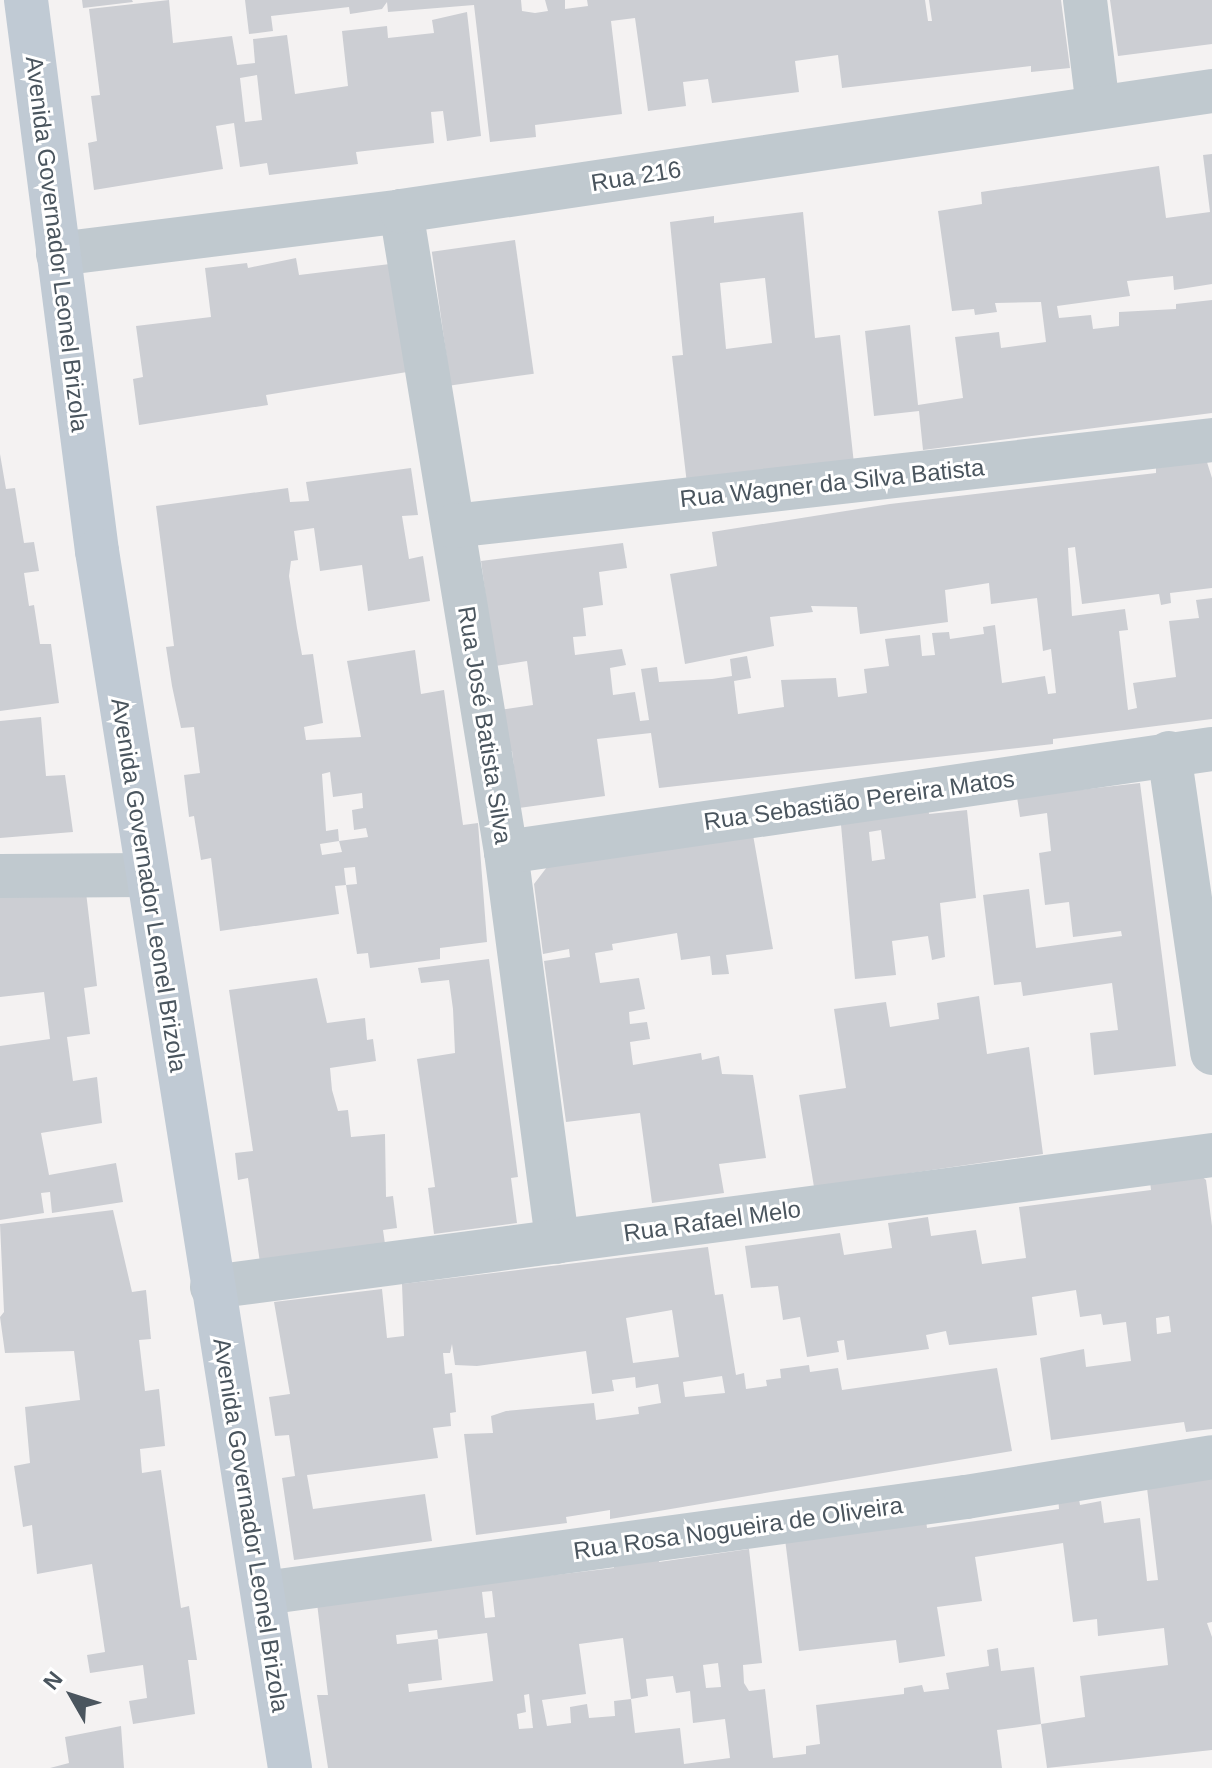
<!DOCTYPE html>
<meta charset="utf-8">
<style>
body{margin:0}
#map{position:relative;width:1212px;height:1768px;overflow:hidden;background:#f4f2f2;font-family:Arial,sans-serif}
div>[style]{position:absolute}
.building>*{inset:0;background:#ccced3;transform-origin:0 0}
.street>*{height:44px;margin:-22px;padding:0 22px;transform-origin:22px;border-radius:22px;background:#c0c9cf}
.secondary>*{height:44px;margin:-22px;padding:0 22px;transform-origin:22px;border-radius:22px;background:#c0cad4}
span{translate:-50% -50%;white-space:nowrap;text-align:center;line-height:1.15;-webkit-text-stroke:6px #fff;paint-order:stroke}
.street-label{font-size:24px;color:#4a555e}
.north{position:absolute;left:32px;top:1656px;width:80px;height:80px;-webkit-text-stroke:6px #fff;paint-order:stroke;rotate:309deg;font-size:22px;font-weight:700;line-height:32px;text-align:center;color:#4a555e}
.north::after{content:'';display:block;margin:auto;width:28px;height:36px;background:#4a555e;clip-path:polygon(50% 0,100% 100%,50% 72%,0 100%)}
</style>
<div id="map">
<div class="building">
<i style="clip-path:polygon(82px 0,132px 0,133px 2px,83px 8px)"></i>
<i style="clip-path:polygon(evenodd,169px 0,173px 43px,232px 36px,237px 65px,255px 63px,253px 39px,287px 35px,295px 94px,348px 86px,342px 31px,387px 26px,388px 38px,434px 33px,432px 20px,467px 12px,481px 136px,447px 141px,443px 111px,431px 112px,434px 143px,356px 152px,358px 164px,269px 175px,267px 163px,240px 167px,234px 123px,216px 126px,223px 169px,94px 190px,88px 143px,97px 141px,91px 96px,100px 95px,89px 9px,169px 0,257px 75px,262px 120px,245px 122px,240px 78px,257px 75px)"></i>
<i style="clip-path:polygon(245px 0,521px 0,522px 11px,535px 13px,548px 11px,545px 0,565px 0,565px 9px,588px 6px,587px 0,925px 0,928px 21px,932px 21px,929px 0,1061px 0,1070px 68px,1031px 72px,1031px 66px,842px 88px,838px 55px,795px 61px,799px 92px,712px 103px,708px 79px,683px 82px,686px 106px,648px 111px,635px 18px,611px 21px,622px 114px,535px 125px,536px 137px,490px 142px,474px 5px,388px 12px,387px 2px,382px 9px,350px 14px,349px 7px,271px 16px,273px 31px,249px 34px)"></i>
<i style="clip-path:polygon(1110px 0,1212px 0,1212px 44px,1118px 56px)"></i>
<i style="clip-path:polygon(1212px 154px,1212px 284px,1174px 290px,1173px 276px,1127px 281px,1130px 296px,1057px 306px,1059px 318px,1091px 315px,1093px 329px,1119px 326px,1119px 312px,1176px 309px,1176px 304px,1212px 300px,1212px 413px,923px 450px,919px 411px,874px 416px,865px 331px,910px 325px,918px 405px,963px 398px,955px 337px,999px 332px,1001px 348px,1046px 342px,1041px 302px,995px 303px,997px 312px,975px 315px,974px 309px,952px 311px,938px 211px,982px 204px,981px 192px,1159px 166px,1166px 218px,1210px 212px,1203px 155px)"></i>
<i style="clip-path:polygon(evenodd,803px 212px,815px 338px,840px 335px,854px 464px,687px 484px,672px 356px,683px 355px,670px 222px,714px 216px,714px 223px,803px 212px,765px 278px,772px 343px,726px 349px,720px 283px,765px 278px)"></i>
<i style="left:515px;top:240px;width:135px;height:84px;rotate:82deg"></i>
<i style="clip-path:polygon(296px 258px,299px 275px,390px 264px,407px 372px,266px 395px,268px 405px,139px 425px,133px 379px,143px 377px,136px 326px,211px 317px,205px 268px,247px 263px,248px 268px)"></i>
<i style="clip-path:polygon(0 454px,6px 489px,15px 488px,24px 543px,34px 542px,39px 571px,24px 573px,29px 606px,34px 605px,40px 644px,51px 644px,59px 703px,0 711px)"></i>
<i style="clip-path:polygon(1206px 459px,1212px 478px,1212px 588px,1170px 593px,1171px 603px,1161px 605px,1159px 594px,1082px 604px,1075px 547px,1068px 548px,1072px 616px,1125px 609px,1128px 630px,1119px 631px,1128px 710px,1137px 708px,1133px 683px,1176px 677px,1169px 621px,1199px 618px,1196px 600px,1212px 598px,1212px 719px,1053px 739px,1053px 744px,659px 788px,651px 733px,597px 739px,605px 796px,519px 808px,512px 751px,505px 751px,499px 710px,533px 705px,527px 661px,495px 666px,481px 561px,623px 543px,627px 568px,599px 572px,603px 605px,583px 608px,586px 636px,573px 637px,575px 655px,622px 649px,626px 665px,610px 668px,613px 695px,635px 692px,640px 721px,649px 720px,641px 669px,657px 667px,659px 682px,712px 679px,732px 676px,730px 659px,747px 656px,751px 678px,734px 681px,738px 714px,784px 707px,781px 680px,836px 678px,838px 697px,867px 693px,864px 669px,889px 666px,885px 639px,920px 635px,922px 656px,935px 655px,932px 633px,949px 632px,950px 639px,984px 634px,983px 627px,995px 625px,1002px 683px,1045px 676px,1048px 694px,1056px 693px,1051px 649px,1043px 651px,1037px 598px,991px 604px,989px 583px,945px 590px,948px 622px,860px 634px,857px 607px,811px 606px,813px 612px,770px 617px,774px 646px,685px 664px,670px 574px,717px 566px,712px 532px,890px 504px,1156px 473px,1156px 465px)"></i>
<i style="clip-path:polygon(evenodd,411px 468px,418px 515px,402px 516px,409px 559px,423px 556px,430px 601px,368px 611px,362px 565px,320px 571px,314px 528px,294px 531px,298px 560px,291px 561px,289px 576px,297px 628px,302px 655px,313px 654px,323px 723px,304px 727px,306px 740px,361px 737px,347px 661px,415px 650px,421px 694px,444px 690px,463px 825px,478px 823px,487px 942px,440px 948px,440px 959px,370px 968px,368px 953px,357px 954px,346px 885px,357px 884px,355px 867px,344px 868px,346px 885px,335px 886px,339px 914px,220px 931px,211px 858px,201px 860px,194px 816px,189px 817px,184px 775px,200px 773px,194px 727px,181px 728px,172px 686px,166px 647px,174px 646px,156px 506px,288px 488px,290px 502px,309px 501px,306px 482px,411px 468px,330px 772px,333px 797px,362px 793px,363px 808px,352px 810px,354px 830px,366px 828px,368px 837px,339px 841px,338px 829px,326px 831px,322px 774px,330px 772px,411px 468px,339px 841px,342px 852px,322px 855px,320px 844px,339px 841px)"></i>
<i style="clip-path:polygon(41px 717px,46px 776px,65px 775px,73px 832px,0 838px,0 721px)"></i>
<i style="clip-path:polygon(1140px 783px,1176px 1066px,1094px 1075px,1090px 1033px,1118px 1030px,1112px 983px,1023px 996px,1021px 982px,994px 985px,983px 895px,1029px 889px,1036px 948px,1122px 936px,1121px 931px,1073px 937px,1069px 902px,1045px 905px,1039px 853px,1051px 851px,1047px 813px,1020px 817px,1017px 797px)"></i>
<i style="clip-path:polygon(evenodd,928px 805px,929px 814px,967px 810px,976px 898px,940px 903px,945px 957px,932px 960px,928px 936px,892px 941px,896px 975px,855px 979px,841px 825px,928px 805px,881px 830px,885px 859px,872px 861px,869px 832px,881px 830px)"></i>
<i style="clip-path:polygon(752px 829px,773px 949px,726px 955px,729px 974px,712px 975px,710px 956px,681px 960px,677px 933px,612px 944px,613px 950px,595px 953px,600px 983px,639px 978px,645px 1009px,629px 1012px,630px 1024px,647px 1022px,650px 1039px,630px 1042px,633px 1065px,701px 1053px,702px 1060px,719px 1056px,722px 1074px,753px 1075px,766px 1158px,719px 1164px,724px 1193px,652px 1203px,640px 1113px,566px 1122px,544px 961px,570px 957px,569px 949px,543px 954px,534px 884px,557px 854px)"></i>
<i style="clip-path:polygon(86px 892px,97px 986px,84px 988px,90px 1034px,67px 1037px,73px 1081px,97px 1077px,102px 1123px,41px 1133px,49px 1175px,116px 1163px,123px 1202px,52px 1213px,50px 1192px,41px 1193px,44px 1213px,0 1220px,0 1046px,50px 1039px,44px 992px,0 997px,0 893px)"></i>
<i style="clip-path:polygon(489px 959px,518px 1177px,511px 1178px,517px 1223px,434px 1234px,428px 1188px,435px 1187px,417px 1059px,455px 1053px,453px 1009px,449px 980px,421px 983px,418px 968px)"></i>
<i style="clip-path:polygon(317px 978px,327px 1023px,365px 1018px,367px 1040px,373px 1039px,376px 1061px,330px 1068px,332px 1090px,338px 1111px,348px 1110px,351px 1137px,385px 1134px,386px 1197px,393px 1196px,397px 1228px,383px 1230px,385px 1244px,260px 1263px,248px 1178px,238px 1180px,235px 1153px,253px 1151px,229px 990px)"></i>
<i style="clip-path:polygon(979px 996px,987px 1054px,1029px 1047px,1043px 1154px,814px 1187px,799px 1095px,846px 1088px,834px 1009px,886px 1002px,890px 1027px,939px 1019px,937px 1003px)"></i>
<i style="clip-path:polygon(evenodd,1200px 1175px,1206px 1180px,1212px 1226px,1212px 1429px,1186px 1432px,1184px 1422px,1051px 1440px,1040px 1358px,1084px 1349px,1086px 1367px,1131px 1361px,1126px 1322px,1103px 1325px,1101px 1314px,1080px 1317px,1076px 1290px,1032px 1297px,1037px 1335px,949px 1345px,946px 1331px,926px 1335px,929px 1349px,847px 1360px,844px 1340px,837px 1341px,839px 1352px,807px 1357px,800px 1317px,783px 1320px,778px 1286px,751px 1288px,745px 1246px,840px 1233px,844px 1255px,892px 1248px,888px 1223px,928px 1217px,931px 1236px,976px 1230px,982px 1264px,1026px 1258px,1019px 1207px,1151px 1190px,1150px 1181px,1200px 1175px,1169px 1316px,1171px 1332px,1157px 1334px,1156px 1318px,1169px 1316px)"></i>
<i style="clip-path:polygon(113px 1210px,132px 1292px,146px 1290px,151px 1339px,139px 1340px,145px 1391px,159px 1389px,165px 1446px,140px 1449px,142px 1473px,161px 1470px,181px 1608px,189px 1606px,197px 1660px,188px 1660px,195px 1714px,133px 1724px,129px 1701px,147px 1698px,143px 1665px,90px 1673px,87px 1655px,105px 1652px,92px 1564px,37px 1574px,32px 1525px,23px 1527px,14px 1466px,30px 1463px,25px 1407px,80px 1400px,74px 1351px,5px 1353px,0 1317px,4px 1312px,0 1224px)"></i>
<i style="clip-path:polygon(evenodd,708px 1247px,715px 1295px,723px 1294px,736px 1375px,744px 1373px,746px 1389px,767px 1386px,766px 1380px,781px 1378px,780px 1369px,809px 1365px,810px 1372px,838px 1368px,842px 1390px,997px 1368px,1012px 1451px,653px 1512px,610px 1519px,610px 1510px,566px 1517px,567px 1523px,476px 1535px,464px 1434px,493px 1433px,491px 1416px,506px 1411px,594px 1403px,596px 1420px,639px 1414px,638px 1407px,661px 1403px,658px 1384px,636px 1388px,635px 1377px,612px 1380px,614px 1391px,592px 1394px,586px 1351px,477px 1366px,455px 1365px,452px 1344px,450px 1353px,443px 1353px,445px 1374px,452px 1373px,456px 1412px,450px 1413px,451px 1426px,433px 1428px,438px 1458px,307px 1475px,313px 1509px,425px 1494px,432px 1541px,294px 1560px,282px 1478px,295px 1476px,289px 1435px,275px 1436px,269px 1397px,290px 1394px,274px 1302px,382px 1289px,387px 1338px,404px 1336px,402px 1284px,708px 1247px,672px 1310px,679px 1357px,633px 1363px,626px 1318px,672px 1310px,708px 1247px,722px 1376px,725px 1393px,685px 1397px,683px 1382px,722px 1376px)"></i>
<i style="clip-path:polygon(1212px 1470px,1212px 1622px,1207px 1623px,1212px 1637px,1212px 1750px,1047px 1768px,1041px 1724px,1085px 1717px,1080px 1676px,1168px 1665px,1164px 1628px,1098px 1636px,1097px 1619px,1073px 1622px,1063px 1543px,975px 1557px,982px 1601px,937px 1607px,945px 1656px,899px 1663px,896px 1640px,799px 1651px,785px 1539px,926px 1520px,927px 1528px,1059px 1509px,1058px 1496px,1078px 1493px,1080px 1505px,1101px 1501px,1104px 1523px,1140px 1518px,1147px 1581px,1158px 1580px,1147px 1488px)"></i>
<i style="clip-path:polygon(evenodd,749px 1549px,762px 1663px,743px 1665px,744px 1683px,749px 1691px,765px 1689px,773px 1758px,806px 1754px,806px 1746px,820px 1744px,816px 1705px,904px 1694px,904px 1688px,922px 1685px,924px 1692px,949px 1689px,946px 1673px,989px 1666px,987px 1650px,998px 1648px,1001px 1671px,1034px 1667px,1041px 1724px,997px 1730px,1002px 1768px,328px 1768px,317px 1695px,328px 1695px,317px 1603px,614px 1568px,614px 1558px,658px 1552px,659px 1562px,749px 1549px,492px 1591px,495px 1617px,485px 1618px,482px 1592px,492px 1591px,749px 1549px,437px 1630px,438px 1639px,487px 1633px,493px 1681px,409px 1692px,408px 1684px,442px 1680px,438px 1639px,397px 1644px,396px 1635px,437px 1630px,749px 1549px,623px 1638px,631px 1699px,648px 1696px,646px 1679px,673px 1676px,676px 1693px,690px 1691px,693px 1723px,725px 1719px,730px 1758px,684px 1764px,680px 1728px,635px 1733px,631px 1699px,614px 1701px,615px 1716px,589px 1718px,587px 1704px,570px 1707px,571px 1723px,547px 1726px,542px 1700px,586px 1694px,579px 1644px,623px 1638px,749px 1549px,718px 1663px,721px 1687px,706px 1688px,703px 1665px,718px 1663px,749px 1549px,529px 1694px,533px 1728px,519px 1729px,517px 1714px,526px 1712px,524px 1695px,529px 1694px)"></i>
<i style="clip-path:polygon(121px 1726px,124px 1768px,50px 1768px,69px 1763px,65px 1737px)"></i>
</div>
<div class="street">
<i style="left:1085px;top:0;width:108px;rotate:83.1deg"></i>
<i style="left:401px;top:211px;width:650px;rotate:80.7deg"></i>
<i style="left:506px;top:852px;width:393px;rotate:82.5deg"></i>
<i style="left:58px;top:254px;width:346px;rotate:-7.1deg"></i>
<i style="left:401px;top:211px;width:820px;rotate:-8.42deg"></i>
<i style="left:453px;top:526px;width:764px;rotate:-6.46deg"></i>
<i style="left:1169px;top:753px;width:303px;rotate:81.8deg"></i>
<i style="left:506px;top:852px;width:713px;rotate:-8.3deg"></i>
<i style="left:0;top:876px;width:147px;rotate:-0.4deg"></i>
<i style="left:212px;top:1287px;width:1009px;rotate:-7.52deg"></i>
<i style="left:264px;top:1593px;width:709px;rotate:-7.79deg"></i>
<i style="left:966px;top:1497px;width:249px;rotate:-9.2deg"></i>
</div>
<div class="secondary">
<i style="left:26px;top:0;width:556px;rotate:82.66deg"></i>
<i style="left:97px;top:551px;width:1232px;rotate:80.99deg"></i>
</div>
<div class="street-label">
<span style="left:636px;top:176px;rotate:-9deg">Rua 216</span>
<span style="left:57px;top:244px;rotate:83deg">Avenida Governador Leonel Brizola</span>
<span style="left:832px;top:483px;rotate:-6deg">Rua Wagner da Silva Batista</span>
<span style="left:485px;top:725px;rotate:81deg">Rua José Batista Silva</span>
<span style="left:859px;top:800px;rotate:-8deg">Rua Sebastião Pereira Matos</span>
<span style="left:149px;top:885px;rotate:81deg">Avenida Governador Leonel Brizola</span>
<span style="left:712px;top:1221px;rotate:-8deg">Rua Rafael Melo</span>
<span style="left:251px;top:1525px;rotate:81deg">Avenida Governador Leonel Brizola</span>
<span style="left:738px;top:1528px;rotate:-8deg">Rua Rosa Nogueira de Oliveira</span>
</div>
<div class="north">N</div>
</div>
